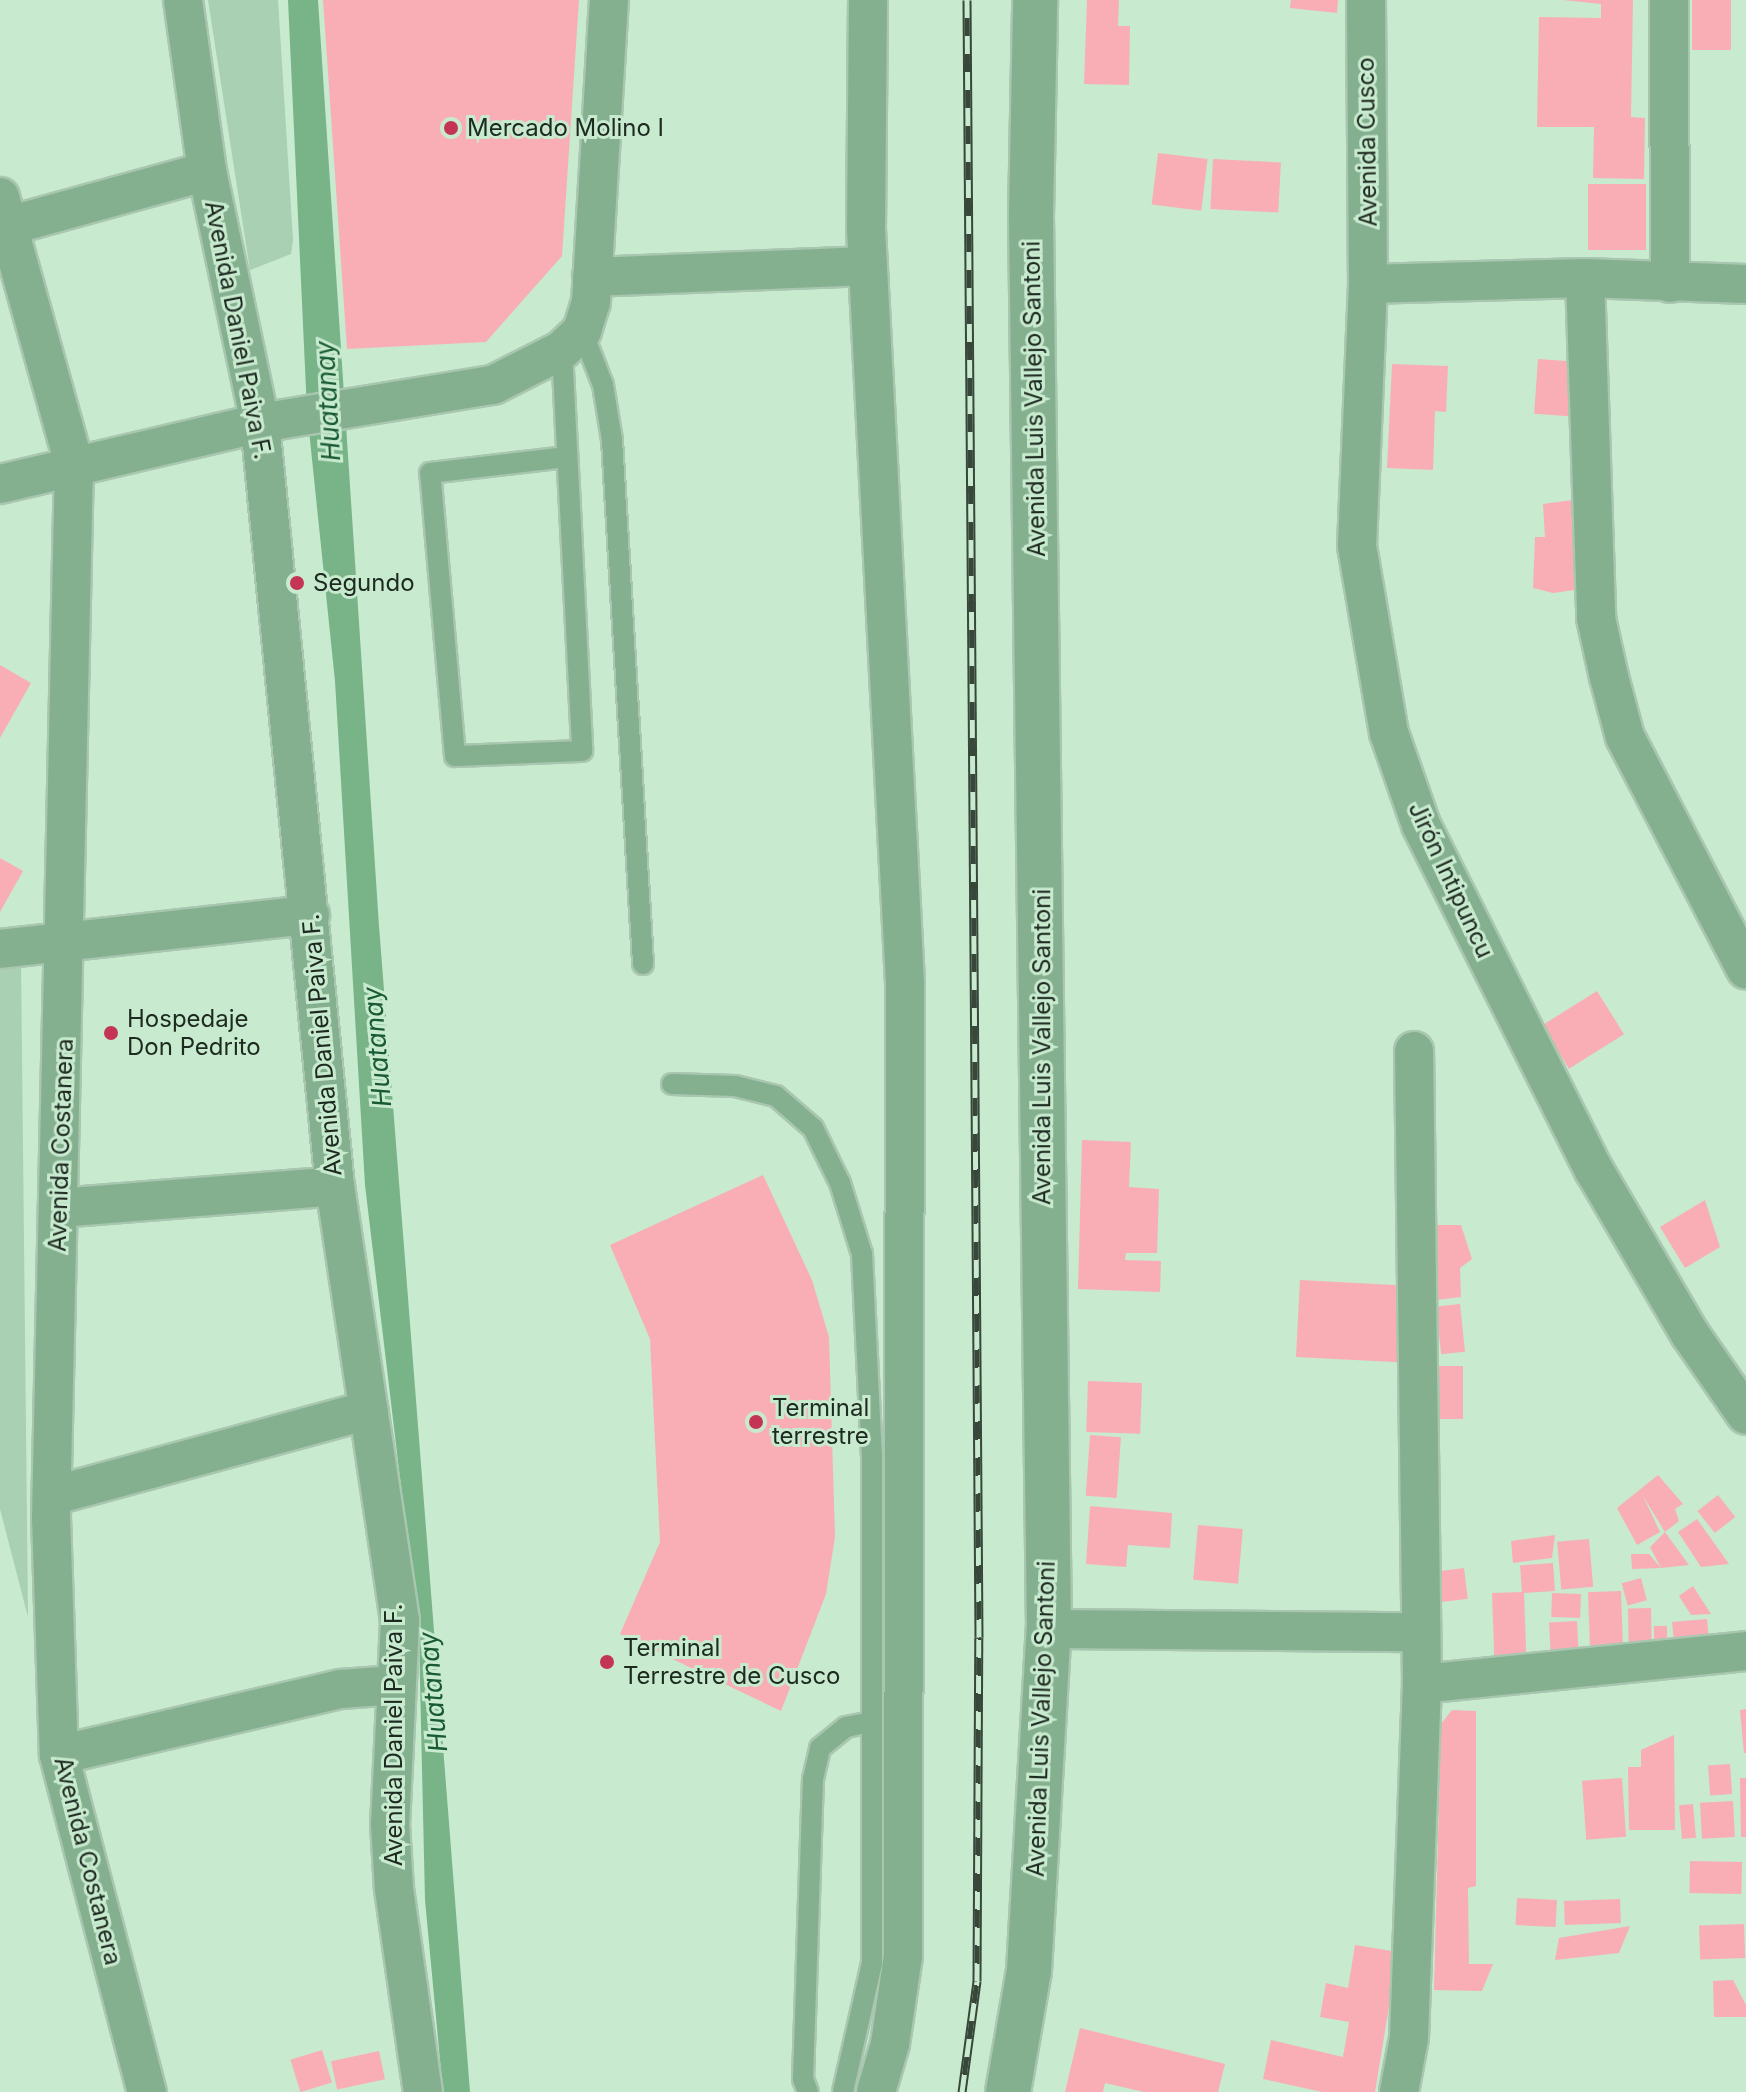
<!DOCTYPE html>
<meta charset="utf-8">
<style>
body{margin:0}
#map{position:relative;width:1746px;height:2092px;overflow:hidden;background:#c8eacf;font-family:Inter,sans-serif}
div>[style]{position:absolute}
.green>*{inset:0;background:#a9d0b2}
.water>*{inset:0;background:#79b489}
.building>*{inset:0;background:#f9aeb6;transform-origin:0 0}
.roads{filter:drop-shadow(2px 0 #a9c7b0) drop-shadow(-2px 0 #a9c7b0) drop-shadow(0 2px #a9c7b0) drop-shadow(0 -2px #a9c7b0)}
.service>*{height:20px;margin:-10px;padding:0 10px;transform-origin:10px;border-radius:10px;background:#85b08f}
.minor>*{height:38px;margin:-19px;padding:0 19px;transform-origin:19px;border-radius:19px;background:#85b08f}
.tertiary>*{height:44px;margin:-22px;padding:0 22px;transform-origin:22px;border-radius:22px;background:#85b08f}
.rail>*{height:9px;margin-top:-4.5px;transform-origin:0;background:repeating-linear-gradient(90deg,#c8eacf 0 18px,#37473a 0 36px);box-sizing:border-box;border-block:2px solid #37473a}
.dots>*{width:22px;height:22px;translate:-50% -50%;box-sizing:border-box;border:4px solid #c8eacf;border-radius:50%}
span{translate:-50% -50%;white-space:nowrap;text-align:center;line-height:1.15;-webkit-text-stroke:6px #c8eacf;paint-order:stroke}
.poi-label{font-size:24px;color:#1d2a20}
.left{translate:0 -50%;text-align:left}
.street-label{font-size:24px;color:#1d2a20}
.water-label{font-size:26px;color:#185a31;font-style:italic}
</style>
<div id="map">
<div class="green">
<i style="clip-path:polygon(208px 0,278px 0,293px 240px,291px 254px,250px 270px)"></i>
<i style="clip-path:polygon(21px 962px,28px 1617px,0 1509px,0 969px)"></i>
</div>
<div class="water">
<i style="clip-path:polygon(288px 0,318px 0,379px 926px,470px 2092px,443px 2092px,425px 1900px,419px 1637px,365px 1185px,335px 681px,307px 411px)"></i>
</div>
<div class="building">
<i style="clip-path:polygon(323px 0,579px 0,562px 256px,486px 342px,347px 349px)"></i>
<i style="clip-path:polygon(1087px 0,1119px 0,1118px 26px,1130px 26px,1129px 85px,1084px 84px)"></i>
<i style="clip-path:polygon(1291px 0,1338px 0,1337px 13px,1290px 8px)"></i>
<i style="clip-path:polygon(1563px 0,1633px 0,1631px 117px,1645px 118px,1644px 179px,1593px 178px,1594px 127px,1537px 127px,1539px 17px,1601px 18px,1601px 4px)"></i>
<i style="left:1692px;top:0;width:39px;height:50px"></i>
<i style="left:1158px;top:153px;width:50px;height:52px;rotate:7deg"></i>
<i style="left:1213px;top:159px;width:68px;height:50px;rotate:3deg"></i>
<i style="left:1588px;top:184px;width:58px;height:66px"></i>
<i style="left:1538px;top:359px;width:39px;height:55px;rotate:4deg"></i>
<i style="clip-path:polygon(1392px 364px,1448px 366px,1446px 412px,1435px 411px,1433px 470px,1387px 468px)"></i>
<i style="clip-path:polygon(1573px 500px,1575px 590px,1553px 593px,1533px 588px,1535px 537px,1545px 537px,1543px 504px)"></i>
<i style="clip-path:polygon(0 665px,31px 683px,0 738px)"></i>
<i style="clip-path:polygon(0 858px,23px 871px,0 912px)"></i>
<i style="left:1597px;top:991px;width:51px;height:65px;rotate:58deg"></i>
<i style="clip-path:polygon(1082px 1140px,1131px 1142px,1129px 1187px,1159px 1189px,1157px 1253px,1126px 1253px,1125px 1260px,1161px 1261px,1160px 1292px,1078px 1289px)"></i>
<i style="clip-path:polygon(763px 1175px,812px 1280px,829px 1337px,835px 1537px,826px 1594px,781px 1711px,620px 1634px,660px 1542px,650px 1339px,610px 1245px)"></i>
<i style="clip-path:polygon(1705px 1200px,1720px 1247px,1685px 1268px,1660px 1227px)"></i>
<i style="clip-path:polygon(1434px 1225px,1461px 1225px,1472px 1259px,1460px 1268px,1461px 1297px,1436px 1300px)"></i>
<i style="left:1300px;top:1280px;width:103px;height:77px;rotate:3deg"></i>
<i style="left:1460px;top:1304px;width:48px;height:24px;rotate:84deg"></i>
<i style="left:1439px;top:1366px;width:24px;height:53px"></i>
<i style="left:1088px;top:1381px;width:54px;height:51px;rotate:2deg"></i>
<i style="left:1090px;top:1435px;width:31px;height:61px;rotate:4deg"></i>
<i style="clip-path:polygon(1658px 1475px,1683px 1504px,1675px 1509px,1679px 1521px,1665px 1532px,1643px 1496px,1660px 1532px,1637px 1545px,1617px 1508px)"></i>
<i style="left:1718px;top:1495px;width:28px;height:26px;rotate:52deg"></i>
<i style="clip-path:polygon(1090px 1506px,1172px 1513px,1170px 1548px,1128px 1545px,1126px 1567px,1086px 1564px)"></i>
<i style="clip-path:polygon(1697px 1519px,1729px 1564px,1701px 1567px,1678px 1532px)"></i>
<i style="left:1198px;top:1525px;width:45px;height:55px;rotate:5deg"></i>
<i style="clip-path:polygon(1665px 1532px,1689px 1565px,1661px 1568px,1632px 1569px,1631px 1554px,1649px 1554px,1661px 1568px,1650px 1547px)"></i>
<i style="clip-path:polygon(1555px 1535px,1552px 1558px,1513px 1563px,1511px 1541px)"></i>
<i style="left:1589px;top:1539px;width:48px;height:32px;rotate:85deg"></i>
<i style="left:1553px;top:1563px;width:28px;height:33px;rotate:86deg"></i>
<i style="left:1464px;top:1568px;width:31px;height:32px;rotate:83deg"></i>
<i style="left:1641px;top:1578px;width:23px;height:20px;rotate:75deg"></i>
<i style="clip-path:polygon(1693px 1586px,1711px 1614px,1691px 1615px,1679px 1596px)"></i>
<i style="left:1621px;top:1591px;width:71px;height:33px;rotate:88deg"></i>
<i style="left:1524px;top:1592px;width:65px;height:32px;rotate:88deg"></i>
<i style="left:1552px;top:1593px;width:29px;height:24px;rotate:2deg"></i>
<i style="left:1651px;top:1608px;width:51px;height:23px;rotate:89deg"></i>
<i style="left:1707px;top:1619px;width:32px;height:35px;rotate:85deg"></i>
<i style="left:1577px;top:1621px;width:35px;height:28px;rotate:87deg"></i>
<i style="left:1667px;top:1626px;width:26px;height:13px;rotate:90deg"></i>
<i style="clip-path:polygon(1746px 1709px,1746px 1753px,1744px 1753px,1740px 1710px)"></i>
<i style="clip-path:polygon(1452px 1710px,1476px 1711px,1476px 1886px,1468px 1888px,1469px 1964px,1493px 1964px,1482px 1991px,1434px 1990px,1441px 1724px)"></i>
<i style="clip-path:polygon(1674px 1735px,1675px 1830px,1629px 1830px,1628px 1767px,1641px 1767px,1641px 1750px)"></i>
<i style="left:1730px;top:1764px;width:30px;height:22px;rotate:86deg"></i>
<i style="left:1622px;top:1778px;width:59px;height:40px;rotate:86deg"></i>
<i style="clip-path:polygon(1740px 1778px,1746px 1778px,1746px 1837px,1741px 1837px)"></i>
<i style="left:1733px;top:1801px;width:36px;height:33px;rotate:87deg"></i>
<i style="left:1693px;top:1804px;width:34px;height:14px;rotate:85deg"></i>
<i style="left:1690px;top:1861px;width:52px;height:32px;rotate:1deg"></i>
<i style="left:1517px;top:1898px;width:40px;height:27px;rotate:3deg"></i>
<i style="left:1620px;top:1899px;width:24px;height:56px;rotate:88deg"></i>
<i style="left:1744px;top:1924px;width:34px;height:45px;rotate:88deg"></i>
<i style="clip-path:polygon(1630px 1926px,1619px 1953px,1555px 1960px,1559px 1938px)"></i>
<i style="clip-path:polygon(1355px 1945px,1398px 1952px,1375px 2092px,1322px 2092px,1263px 2079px,1271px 2040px,1343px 2057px,1349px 2022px,1320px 2017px,1326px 1983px,1348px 1988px)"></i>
<i style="clip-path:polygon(1733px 1980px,1746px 2005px,1746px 2017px,1714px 2017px,1713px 1981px)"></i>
<i style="clip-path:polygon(1080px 2028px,1225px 2064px,1218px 2092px,1144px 2092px,1105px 2083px,1103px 2092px,1065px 2092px)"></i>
<i style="left:322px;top:2050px;width:34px;height:33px;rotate:73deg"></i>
<i style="left:379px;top:2051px;width:29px;height:49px;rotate:78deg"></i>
</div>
<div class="roads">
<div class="service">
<i style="left:582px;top:331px;width:58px;rotate:68.7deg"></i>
<i style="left:603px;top:385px;width:56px;rotate:80.7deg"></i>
<i style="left:612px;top:440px;width:525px;rotate:86.61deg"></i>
<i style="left:562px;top:350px;width:401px;rotate:87.1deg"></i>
<i style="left:582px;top:751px;width:127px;rotate:177.7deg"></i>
<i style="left:455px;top:756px;width:284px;rotate:-95deg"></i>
<i style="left:430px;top:473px;width:138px;rotate:-6.7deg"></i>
<i style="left:672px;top:1084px;width:63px;rotate:1.8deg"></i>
<i style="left:735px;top:1086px;width:42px;rotate:13.7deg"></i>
<i style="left:776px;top:1096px;width:49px;rotate:40.9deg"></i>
<i style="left:813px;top:1128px;width:61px;rotate:63.9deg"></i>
<i style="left:840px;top:1183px;width:74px;rotate:72.8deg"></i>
<i style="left:862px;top:1254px;width:201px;rotate:87.2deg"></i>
<i style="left:872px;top:1455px;width:508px;rotate:90deg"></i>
<i style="left:872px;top:1963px;width:132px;rotate:102.7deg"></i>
<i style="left:808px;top:2092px;width:14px;rotate:-111deg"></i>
<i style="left:803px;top:2079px;width:300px;rotate:-88.1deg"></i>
<i style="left:813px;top:1779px;width:32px;rotate:-77deg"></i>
<i style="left:820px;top:1748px;width:33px;rotate:-39deg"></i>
<i style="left:846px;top:1727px;width:26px;rotate:-11deg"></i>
</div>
<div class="minor">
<i style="left:183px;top:0;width:173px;rotate:82deg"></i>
<i style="left:207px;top:171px;width:258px;rotate:78.1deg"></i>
<i style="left:260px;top:423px;width:767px;rotate:84.39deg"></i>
<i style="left:335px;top:1186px;width:440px;rotate:81.5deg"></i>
<i style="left:400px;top:1621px;width:203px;rotate:92.8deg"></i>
<i style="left:390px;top:1824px;width:65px;rotate:86.5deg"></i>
<i style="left:394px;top:1889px;width:205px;rotate:81.9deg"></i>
<i style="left:868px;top:0;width:229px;rotate:90.5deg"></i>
<i style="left:866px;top:229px;width:755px;rotate:87.04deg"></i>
<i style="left:905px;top:983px;width:973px;rotate:90.12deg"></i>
<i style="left:903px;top:1956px;width:89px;rotate:98.4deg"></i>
<i style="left:890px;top:2044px;width:50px;rotate:106.3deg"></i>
<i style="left:1366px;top:0;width:284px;rotate:89.6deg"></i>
<i style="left:1368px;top:284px;width:262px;rotate:92.4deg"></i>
<i style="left:1357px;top:546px;width:190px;rotate:80.3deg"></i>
<i style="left:1389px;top:733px;width:97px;rotate:70.8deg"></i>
<i style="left:1421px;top:825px;width:386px;rotate:63.4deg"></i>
<i style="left:1594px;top:1170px;width:190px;rotate:59.7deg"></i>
<i style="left:1690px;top:1334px;width:98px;rotate:55.3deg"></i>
<i style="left:1669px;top:0;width:283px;rotate:89.8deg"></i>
<i style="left:0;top:197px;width:277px;rotate:74.5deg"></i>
<i style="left:74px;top:464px;width:1053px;rotate:91.25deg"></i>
<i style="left:51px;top:1517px;width:238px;rotate:88.1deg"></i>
<i style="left:59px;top:1755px;width:348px;rotate:75.4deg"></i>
<i style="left:8px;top:226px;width:206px;rotate:-15.4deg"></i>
<i style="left:592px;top:277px;width:276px;rotate:-2.3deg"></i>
<i style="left:1585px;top:278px;width:340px;rotate:88.1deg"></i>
<i style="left:1596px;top:618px;width:60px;rotate:77.6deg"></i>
<i style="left:1609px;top:677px;width:62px;rotate:75.1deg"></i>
<i style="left:1625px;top:737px;width:262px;rotate:62.5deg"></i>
<i style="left:1368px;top:284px;width:217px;rotate:-1.6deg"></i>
<i style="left:1585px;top:278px;width:161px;rotate:2.1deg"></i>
<i style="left:0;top:484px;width:267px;rotate:-13.2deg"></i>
<i style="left:260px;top:423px;width:236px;rotate:-9.3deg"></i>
<i style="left:493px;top:385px;width:77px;rotate:-26.9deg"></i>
<i style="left:562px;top:350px;width:28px;rotate:-44deg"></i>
<i style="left:582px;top:331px;width:30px;rotate:-73deg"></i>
<i style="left:591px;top:302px;width:303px;rotate:-86.6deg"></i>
<i style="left:0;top:949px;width:312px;rotate:-6.3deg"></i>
<i style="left:58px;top:1208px;width:278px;rotate:-4.5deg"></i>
<i style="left:52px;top:1496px;width:328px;rotate:-15.2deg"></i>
<i style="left:1049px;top:1629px;width:372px;rotate:0.5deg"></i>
<i style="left:1422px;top:1684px;width:326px;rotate:-5.8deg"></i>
<i style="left:59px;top:1755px;width:290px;rotate:-13.2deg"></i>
<i style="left:341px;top:1689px;width:55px;rotate:-4.2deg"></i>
<i style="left:1399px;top:2092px;width:55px;rotate:-79.5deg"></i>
<i style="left:1409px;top:2038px;width:354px;rotate:-87.9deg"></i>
<i style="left:1422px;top:1684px;width:633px;rotate:-90.72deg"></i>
</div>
<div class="tertiary">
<i style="left:1008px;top:2092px;width:123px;rotate:-80.2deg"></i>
<i style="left:1029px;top:1971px;width:343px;rotate:-86.7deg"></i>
<i style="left:1049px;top:1629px;width:1412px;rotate:-90.73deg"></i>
<i style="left:1031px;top:217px;width:217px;rotate:-88.9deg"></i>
</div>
</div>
<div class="rail">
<i style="left:962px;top:2092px;width:112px;rotate:-82.3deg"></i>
<i style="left:977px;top:1981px;width:344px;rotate:-89.7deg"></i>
<i style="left:979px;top:1637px;width:1637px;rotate:-90.42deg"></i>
</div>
<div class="dots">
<i style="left:451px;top:128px;background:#c43455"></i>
<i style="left:297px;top:583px;background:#c43455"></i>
<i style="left:111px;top:1033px;background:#c43455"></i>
<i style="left:756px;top:1422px;background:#c43455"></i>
<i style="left:607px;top:1662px;background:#c43455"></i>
</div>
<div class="poi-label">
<span class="left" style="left:467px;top:128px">Mercado Molino I</span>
<span class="left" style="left:313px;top:583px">Segundo</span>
<span class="left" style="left:127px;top:1033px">Hospedaje<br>Don Pedrito</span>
<span class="left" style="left:772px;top:1422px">Terminal<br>terrestre</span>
<span class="left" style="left:623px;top:1662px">Terminal<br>Terrestre de Cusco</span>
</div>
<div class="street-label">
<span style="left:1367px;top:142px;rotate:-91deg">Avenida Cusco</span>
<span style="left:238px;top:330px;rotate:79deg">Avenida Daniel Paiva F.</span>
<span style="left:1034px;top:399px;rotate:-91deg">Avenida Luis Vallejo Santoni</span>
<span style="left:1451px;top:880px;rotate:65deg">Jirón Intipuncu</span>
<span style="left:322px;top:1045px;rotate:-95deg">Avenida Daniel Paiva F.</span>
<span style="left:1042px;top:1047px;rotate:-90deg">Avenida Luis Vallejo Santoni</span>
<span style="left:61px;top:1145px;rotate:-88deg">Avenida Costanera</span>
<span style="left:1041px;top:1719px;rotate:-88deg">Avenida Luis Vallejo Santoni</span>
<span style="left:394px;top:1735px;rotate:-90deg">Avenida Daniel Paiva F.</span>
<span style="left:88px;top:1861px;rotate:76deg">Avenida Costanera</span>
</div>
<div class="water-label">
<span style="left:328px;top:401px;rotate:-93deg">Huatanay</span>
<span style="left:377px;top:1047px;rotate:-95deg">Huatanay</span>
<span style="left:433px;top:1692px;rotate:-95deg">Huatanay</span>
</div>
</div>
